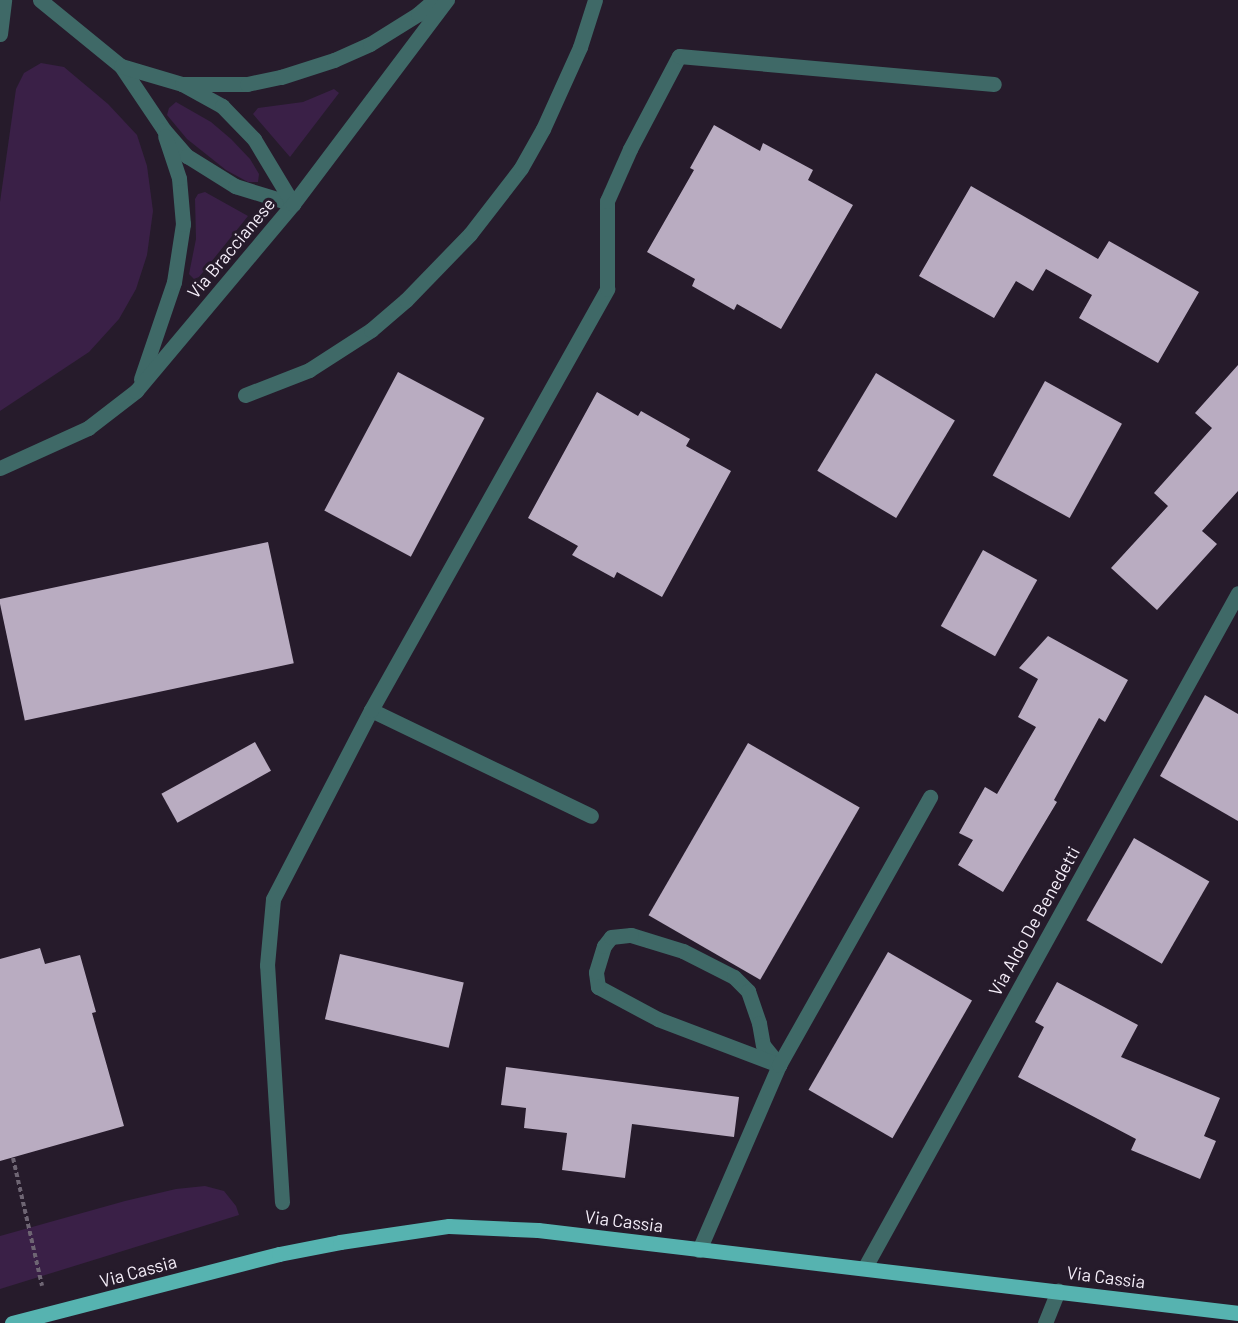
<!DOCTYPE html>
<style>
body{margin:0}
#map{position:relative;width:1238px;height:1323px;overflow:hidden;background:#261b2b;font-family:Barlow,sans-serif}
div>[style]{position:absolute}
.green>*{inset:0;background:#3a2047}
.building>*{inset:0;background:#b9acc1;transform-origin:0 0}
.path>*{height:4px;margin-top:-2px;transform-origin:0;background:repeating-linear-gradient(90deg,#6e6573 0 4.5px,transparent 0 7.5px)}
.minor>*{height:15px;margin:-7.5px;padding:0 7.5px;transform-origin:7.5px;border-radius:7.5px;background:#3f6967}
.major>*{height:15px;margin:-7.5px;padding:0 7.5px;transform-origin:7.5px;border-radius:7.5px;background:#56b3b0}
span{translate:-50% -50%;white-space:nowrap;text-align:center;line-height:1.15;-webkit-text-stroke:6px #261b2b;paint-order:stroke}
.street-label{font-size:18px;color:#f6effa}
</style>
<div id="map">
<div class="green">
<i style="clip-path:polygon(41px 63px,64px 67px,108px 104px,137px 135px,147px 166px,153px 211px,147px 255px,136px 289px,119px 319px,89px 352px,0 411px,0 202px,16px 89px,24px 73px)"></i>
<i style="clip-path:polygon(334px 89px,339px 93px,290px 157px,253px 114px,258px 108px,303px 102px)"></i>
<i style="clip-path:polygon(176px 102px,211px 122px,231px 139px,250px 159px,259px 174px,258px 182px,248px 182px,226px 170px,187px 139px,167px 115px,169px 108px)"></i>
<i style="clip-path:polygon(205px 192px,248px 216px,199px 277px,194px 279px,189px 274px,196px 239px,195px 199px,198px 194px)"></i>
<i style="clip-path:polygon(205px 1186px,224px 1191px,236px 1206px,239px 1215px,0 1289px,0 1236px,125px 1201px,176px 1189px)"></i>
</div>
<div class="building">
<i style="clip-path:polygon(714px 125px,760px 151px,763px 143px,813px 170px,808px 180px,853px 205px,781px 329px,737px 304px,734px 310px,692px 286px,695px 279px,647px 252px,694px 170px,690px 168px)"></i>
<i style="clip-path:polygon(971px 186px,1098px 259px,1109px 241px,1199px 292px,1158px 363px,1079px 318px,1092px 295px,1046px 269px,1033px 291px,1016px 281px,994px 318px,919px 276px)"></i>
<i style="clip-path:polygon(1238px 365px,1238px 491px,1202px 531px,1217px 544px,1157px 610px,1111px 568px,1168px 506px,1154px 493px,1212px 428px,1195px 413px)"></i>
<i style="left:398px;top:372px;width:98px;height:157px;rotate:28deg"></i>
<i style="left:876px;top:373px;width:92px;height:114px;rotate:31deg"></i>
<i style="left:1045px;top:381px;width:88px;height:108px;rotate:29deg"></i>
<i style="clip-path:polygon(597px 392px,638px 416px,641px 411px,690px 439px,686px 446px,731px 471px,662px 597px,617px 572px,614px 578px,572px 555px,578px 546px,528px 518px)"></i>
<i style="left:268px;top:542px;width:124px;height:275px;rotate:78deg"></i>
<i style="left:983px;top:550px;width:62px;height:87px;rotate:29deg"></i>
<i style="clip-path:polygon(1048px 636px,1128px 680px,1105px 722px,1099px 718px,1054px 800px,1057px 802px,1003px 892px,958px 865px,973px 840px,959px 833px,985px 787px,997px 794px,1036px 727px,1018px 717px,1038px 679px,1019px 668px)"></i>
<i style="clip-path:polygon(1205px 695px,1238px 714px,1238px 821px,1160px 776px)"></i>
<i style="left:255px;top:742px;width:33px;height:107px;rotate:61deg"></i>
<i style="left:748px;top:743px;width:129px;height:199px;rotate:30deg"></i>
<i style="left:1134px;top:838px;width:87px;height:95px;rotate:30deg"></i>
<i style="clip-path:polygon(40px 948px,45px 964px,80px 955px,96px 1012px,92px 1013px,124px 1126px,0 1161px,0 959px)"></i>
<i style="left:888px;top:952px;width:97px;height:159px;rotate:30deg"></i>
<i style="left:340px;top:954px;width:127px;height:67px;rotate:13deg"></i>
<i style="clip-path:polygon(1057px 982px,1138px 1025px,1121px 1057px,1220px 1098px,1204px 1136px,1216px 1141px,1200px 1179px,1131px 1150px,1136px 1139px,1018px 1077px,1044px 1027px,1035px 1022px)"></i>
<i style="clip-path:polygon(506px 1067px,739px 1097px,734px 1137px,632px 1124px,625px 1178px,562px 1170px,567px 1133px,524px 1128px,526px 1108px,501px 1105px)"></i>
</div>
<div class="path">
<i style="left:13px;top:1158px;width:131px;rotate:77.2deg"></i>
</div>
<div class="minor">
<i style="left:40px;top:0;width:104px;rotate:39.2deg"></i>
<i style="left:121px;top:66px;width:77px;rotate:56.1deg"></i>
<i style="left:164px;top:130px;width:35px;rotate:49deg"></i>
<i style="left:187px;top:156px;width:57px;rotate:32deg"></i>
<i style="left:235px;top:186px;width:61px;rotate:17.2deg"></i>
<i style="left:0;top:34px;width:34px;rotate:-83deg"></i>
<i style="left:121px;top:66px;width:64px;rotate:16.4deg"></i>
<i style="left:182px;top:84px;width:46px;rotate:28.8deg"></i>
<i style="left:222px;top:106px;width:46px;rotate:45.9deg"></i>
<i style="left:254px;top:139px;width:76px;rotate:59deg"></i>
<i style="left:182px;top:84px;width:65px"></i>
<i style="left:247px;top:84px;width:35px;rotate:-12deg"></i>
<i style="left:281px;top:77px;width:56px;rotate:-17.8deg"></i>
<i style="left:334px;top:60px;width:39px;rotate:-24deg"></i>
<i style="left:370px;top:44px;width:57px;rotate:-32deg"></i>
<i style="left:418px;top:14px;width:21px;rotate:-41deg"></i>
<i style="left:141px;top:379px;width:102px;rotate:-71.2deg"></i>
<i style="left:174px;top:282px;width:59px;rotate:-81.2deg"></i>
<i style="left:183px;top:224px;width:46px;rotate:-95deg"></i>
<i style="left:179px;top:178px;width:44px;rotate:-108.4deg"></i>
<i style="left:245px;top:395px;width:69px;rotate:-21.3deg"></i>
<i style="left:309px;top:370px;width:74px;rotate:-32.8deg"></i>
<i style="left:371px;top:330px;width:46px;rotate:-40.6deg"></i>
<i style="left:406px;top:300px;width:92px;rotate:-45.9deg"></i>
<i style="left:470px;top:234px;width:83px;rotate:-52.3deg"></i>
<i style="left:521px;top:168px;width:45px;rotate:-60.6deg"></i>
<i style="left:543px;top:129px;width:90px;rotate:-65.7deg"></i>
<i style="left:580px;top:47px;width:49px;rotate:-72.3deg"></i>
<i style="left:0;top:468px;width:97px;rotate:-24.4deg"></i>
<i style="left:88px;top:428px;width:61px;rotate:-37.6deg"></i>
<i style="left:136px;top:391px;width:244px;rotate:-50deg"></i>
<i style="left:293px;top:204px;width:256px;rotate:-53deg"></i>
<i style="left:371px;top:710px;width:244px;rotate:25.7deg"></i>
<i style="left:631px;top:935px;width:54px;rotate:17.1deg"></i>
<i style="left:683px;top:951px;width:57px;rotate:27deg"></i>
<i style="left:734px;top:977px;width:20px;rotate:45deg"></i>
<i style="left:748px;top:991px;width:34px;rotate:71deg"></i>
<i style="left:759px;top:1023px;width:22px;rotate:80deg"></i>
<i style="left:763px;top:1045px;width:26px;rotate:51deg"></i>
<i style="left:779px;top:1065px;width:129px;rotate:-159.2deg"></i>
<i style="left:658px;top:1019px;width:68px;rotate:-151.9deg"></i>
<i style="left:598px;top:987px;width:15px;rotate:-98deg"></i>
<i style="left:596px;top:972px;width:27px;rotate:-73deg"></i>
<i style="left:604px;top:946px;width:11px;rotate:-52deg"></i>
<i style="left:611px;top:937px;width:20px;rotate:-6deg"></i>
<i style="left:282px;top:1202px;width:237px;rotate:-93.6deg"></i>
<i style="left:267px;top:965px;width:66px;rotate:-84.8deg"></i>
<i style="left:273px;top:899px;width:213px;rotate:-62.6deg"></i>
<i style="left:371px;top:710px;width:483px;rotate:-60.7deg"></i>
<i style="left:607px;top:289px;width:88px;rotate:-90deg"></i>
<i style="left:607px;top:201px;width:57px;rotate:-66.1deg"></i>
<i style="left:630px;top:149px;width:105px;rotate:-62.2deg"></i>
<i style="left:679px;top:56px;width:316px;rotate:5.1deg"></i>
<i style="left:699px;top:1250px;width:202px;rotate:-66.6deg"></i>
<i style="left:779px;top:1065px;width:308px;rotate:-60.6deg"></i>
<i style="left:865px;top:1267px;width:770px;rotate:-61.04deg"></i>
<i style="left:1045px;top:1323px;width:35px;rotate:-68deg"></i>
</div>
<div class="major">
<i style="left:12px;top:1323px;width:276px;rotate:-14.5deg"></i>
<i style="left:279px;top:1254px;width:62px;rotate:-11.1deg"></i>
<i style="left:340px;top:1242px;width:110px;rotate:-8.4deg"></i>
<i style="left:449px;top:1226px;width:89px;rotate:2.6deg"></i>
<i style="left:538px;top:1230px;width:705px;rotate:6.76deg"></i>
</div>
<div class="street-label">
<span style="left:231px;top:248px;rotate:-50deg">Via Braccianese</span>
<span style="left:1034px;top:921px;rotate:-61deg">Via Aldo De Benedetti</span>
<span style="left:624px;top:1221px;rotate:7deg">Via Cassia</span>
<span style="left:138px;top:1271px;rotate:-15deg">Via Cassia</span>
<span style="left:1106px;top:1277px;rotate:7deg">Via Cassia</span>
</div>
</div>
